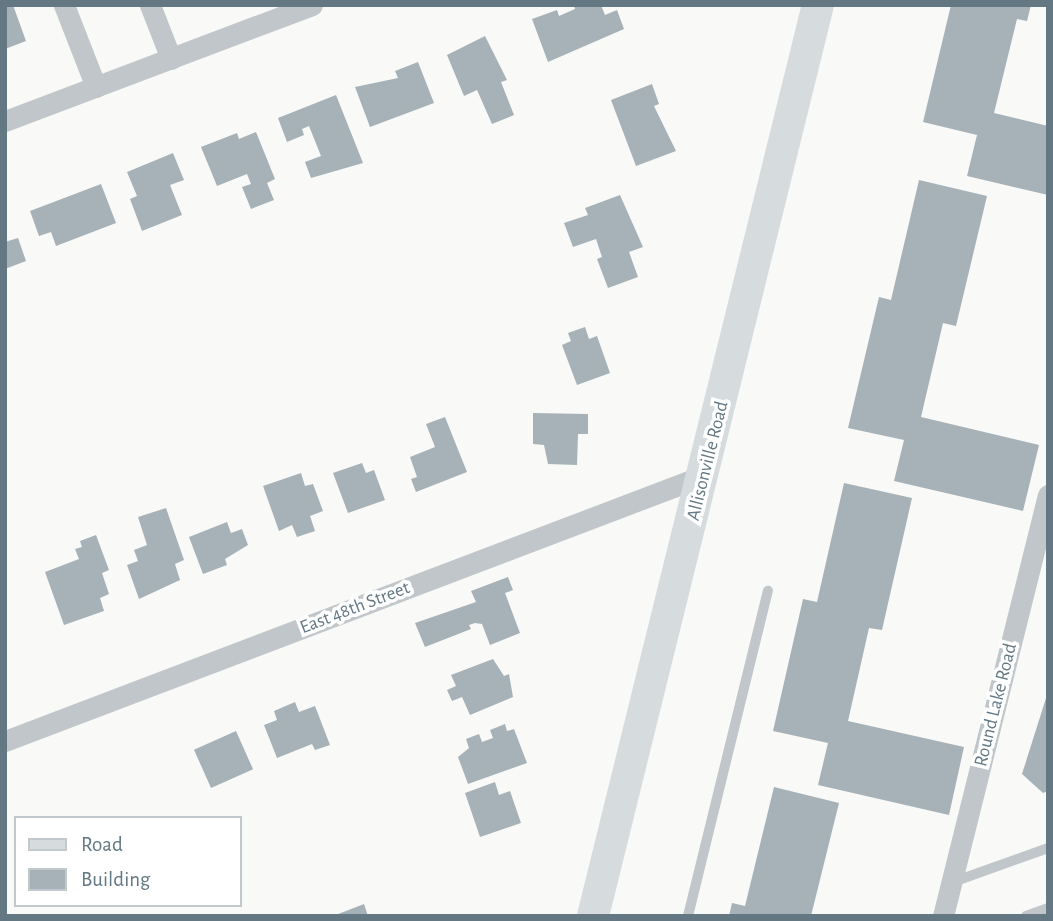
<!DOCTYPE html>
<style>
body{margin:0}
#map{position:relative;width:1053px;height:921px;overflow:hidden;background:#f9f9f7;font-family:"Alegreya Sans",sans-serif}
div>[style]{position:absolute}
.building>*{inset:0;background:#a6b2b7;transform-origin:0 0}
.service>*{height:10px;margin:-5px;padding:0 5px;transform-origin:5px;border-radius:5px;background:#c0c6c9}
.minor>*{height:21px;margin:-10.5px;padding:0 10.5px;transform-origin:10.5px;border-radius:10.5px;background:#c0c6c9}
.secondary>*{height:32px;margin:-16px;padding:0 16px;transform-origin:16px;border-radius:16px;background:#d6dbde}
span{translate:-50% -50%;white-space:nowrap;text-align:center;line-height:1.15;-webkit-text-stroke:7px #fff;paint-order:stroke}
.street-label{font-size:19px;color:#637883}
.frame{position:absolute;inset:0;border:7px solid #637883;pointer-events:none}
.legend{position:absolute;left:14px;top:816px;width:228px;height:91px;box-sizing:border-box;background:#fff;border:2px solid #c1c9cd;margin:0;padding:9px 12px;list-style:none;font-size:21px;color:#637883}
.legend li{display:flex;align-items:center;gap:14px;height:35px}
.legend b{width:35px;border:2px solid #c1c9cd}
</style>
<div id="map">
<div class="building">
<i style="clip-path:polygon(5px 5px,13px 5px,26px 41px,5px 49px)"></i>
<i style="clip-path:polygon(574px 5px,601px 5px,605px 15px,617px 10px,624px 29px,548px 62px,532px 19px,557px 10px,559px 16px,575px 9px)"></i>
<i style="clip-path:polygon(951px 5px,1031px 5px,1027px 21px,1017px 19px,994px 113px,1048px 126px,1048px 195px,967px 176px,977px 135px,923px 122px)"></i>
<i style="clip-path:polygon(485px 36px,507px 80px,501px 82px,514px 115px,492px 124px,477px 90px,464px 96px,447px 55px)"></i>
<i style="clip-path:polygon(418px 62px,434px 103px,370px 127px,355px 87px,398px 78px,395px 71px)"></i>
<i style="clip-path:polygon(652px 84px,659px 104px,654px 106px,676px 151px,636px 166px,611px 100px)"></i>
<i style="clip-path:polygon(336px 95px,363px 163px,311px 178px,305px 162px,321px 156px,309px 126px,302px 129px,304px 135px,287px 142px,278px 118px)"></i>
<i style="clip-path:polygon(256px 132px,275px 179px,267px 183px,274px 200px,251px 209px,242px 187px,251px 184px,247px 174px,217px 186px,201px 147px,237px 133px,239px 139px)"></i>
<i style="clip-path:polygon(173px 153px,184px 180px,170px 185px,182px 215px,142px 231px,130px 199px,137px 196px,127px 172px)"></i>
<i style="clip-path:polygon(919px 180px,987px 196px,956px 326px,943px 323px,921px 417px,1039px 445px,1023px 511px,894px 481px,904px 440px,848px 428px,879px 297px,891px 300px)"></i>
<i style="clip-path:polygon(101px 184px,116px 223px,56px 246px,51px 232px,39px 236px,30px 211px)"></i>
<i style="clip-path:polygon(620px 195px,643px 247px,629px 252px,638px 277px,608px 288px,597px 259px,602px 257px,596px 239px,573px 247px,564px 223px,588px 215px,585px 208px)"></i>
<i style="clip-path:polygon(18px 238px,26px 261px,5px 269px,5px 242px)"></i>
<i style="clip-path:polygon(585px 327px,589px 339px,597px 336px,610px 373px,577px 385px,562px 345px,571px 341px,568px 333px)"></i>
<i style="clip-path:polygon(533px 413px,588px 414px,588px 434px,578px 434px,577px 465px,548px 464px,544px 445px,533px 444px)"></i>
<i style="clip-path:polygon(445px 417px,467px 472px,416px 492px,411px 479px,417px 477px,410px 457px,435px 447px,426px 424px)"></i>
<i style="clip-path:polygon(362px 463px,366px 473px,374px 470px,385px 500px,348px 513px,333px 473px)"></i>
<i style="clip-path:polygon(301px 473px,305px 486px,313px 484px,323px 511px,310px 516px,315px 531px,297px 537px,292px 525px,279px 531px,263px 486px)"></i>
<i style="clip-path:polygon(844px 483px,912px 498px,882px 630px,869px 628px,848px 721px,964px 747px,949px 815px,818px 785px,828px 743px,773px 731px,803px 599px,817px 602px)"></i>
<i style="clip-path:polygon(166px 508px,184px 560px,175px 564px,180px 580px,139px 599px,127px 565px,138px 561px,134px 550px,147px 545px,138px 517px)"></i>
<i style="clip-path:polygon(227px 522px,231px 533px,242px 529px,248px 545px,225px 559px,227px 565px,203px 574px,189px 537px)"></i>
<i style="clip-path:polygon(96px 535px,109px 570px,102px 573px,109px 594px,100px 598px,104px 611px,64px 625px,45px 572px,79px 559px,75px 549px,82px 547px,80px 541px)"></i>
<i style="clip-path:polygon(508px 577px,513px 590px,505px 593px,520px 633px,490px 645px,482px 624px,475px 623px,469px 625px,471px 629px,425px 647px,415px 623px,476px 602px,471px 591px)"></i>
<i style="clip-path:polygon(493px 659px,504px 676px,509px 674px,513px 697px,470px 715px,462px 697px,452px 701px,447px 690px,456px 686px,451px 675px)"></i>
<i style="clip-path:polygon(1047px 695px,1048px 791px,1043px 793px,1022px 774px)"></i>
<i style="clip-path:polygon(295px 702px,299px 712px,315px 706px,330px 745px,315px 750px,312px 744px,277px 758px,264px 725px,277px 720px,274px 711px)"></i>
<i style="clip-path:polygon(505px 724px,507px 731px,514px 729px,527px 763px,468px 784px,458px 757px,469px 748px,466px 739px,479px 734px,482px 742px,493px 738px,490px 730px)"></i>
<i style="left:236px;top:731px;width:42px;height:46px;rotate:66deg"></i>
<i style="clip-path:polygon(495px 782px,499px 795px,510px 791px,521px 823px,480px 837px,465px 793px)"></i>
<i style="clip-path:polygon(774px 787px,839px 803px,811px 916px,729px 916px,732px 903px,745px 906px)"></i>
<i style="clip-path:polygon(364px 904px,368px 916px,333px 916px)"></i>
</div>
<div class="service">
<i style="left:953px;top:882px;width:101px;rotate:-19.7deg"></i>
<i style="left:688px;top:916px;width:335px;rotate:-76.2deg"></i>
<i style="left:1026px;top:916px;width:23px;rotate:-20deg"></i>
</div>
<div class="minor">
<i style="left:64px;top:5px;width:88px;rotate:68.7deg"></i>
<i style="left:150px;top:5px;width:58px;rotate:68.7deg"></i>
<i style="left:5px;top:121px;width:328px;rotate:-20.7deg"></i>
<i style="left:5px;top:741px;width:749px;rotate:-20.81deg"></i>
<i style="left:943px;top:916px;width:434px;rotate:-76deg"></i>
</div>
<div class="secondary">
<i style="left:593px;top:916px;width:938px;rotate:-76.13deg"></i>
</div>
<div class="street-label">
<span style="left:708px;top:461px;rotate:-76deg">Allisonville Road</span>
<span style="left:355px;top:608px;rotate:-21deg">East 48th Street</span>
<span style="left:996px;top:705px;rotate:-76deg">Round Lake Road</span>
</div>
<div class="frame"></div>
<ul class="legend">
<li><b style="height:9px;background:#d6dbde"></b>Road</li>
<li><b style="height:19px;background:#a6b2b7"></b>Building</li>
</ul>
</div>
